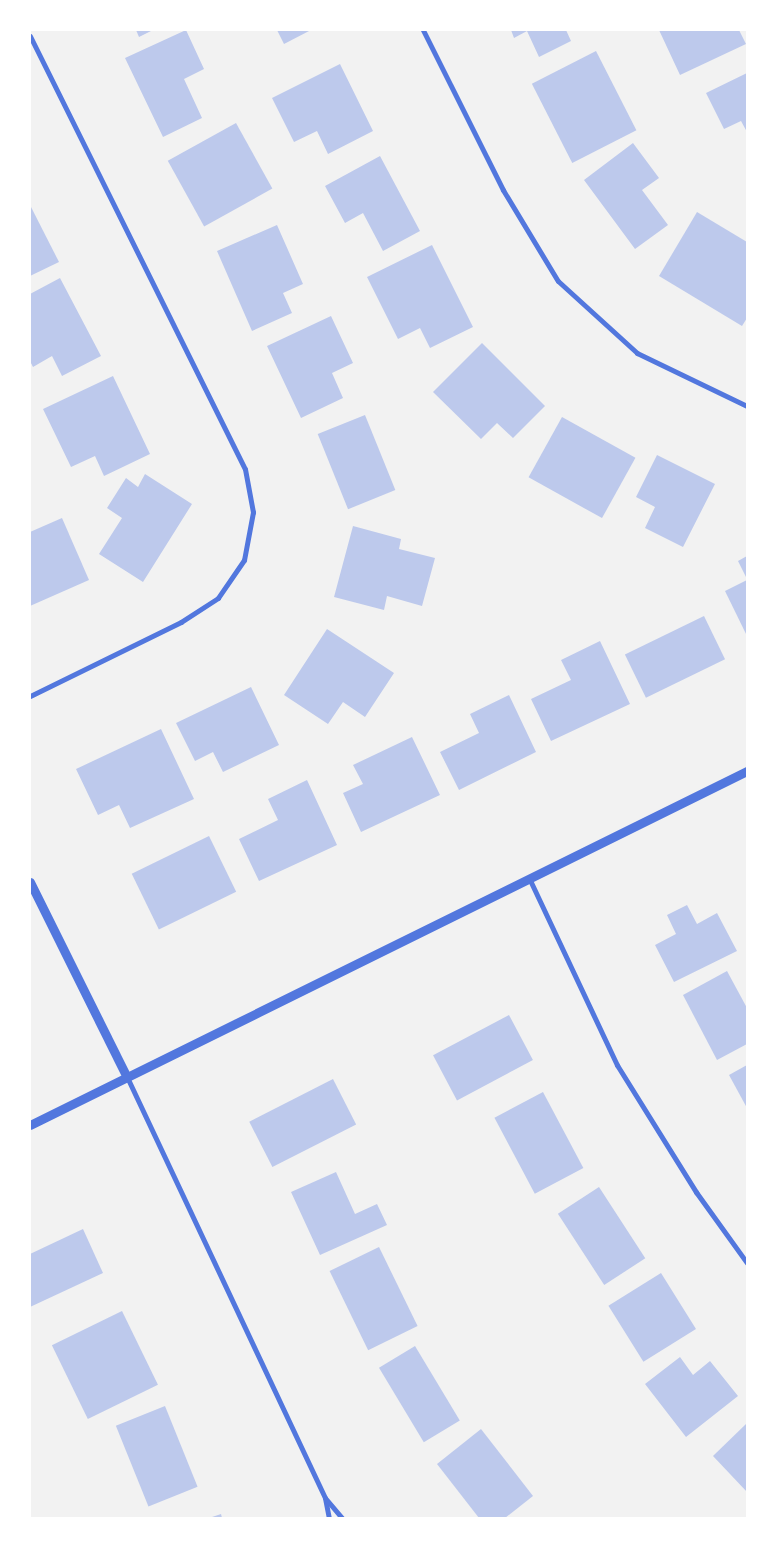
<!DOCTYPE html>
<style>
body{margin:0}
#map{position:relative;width:777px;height:1548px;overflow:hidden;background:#f2f2f2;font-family:Lato,sans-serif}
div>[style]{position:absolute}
.building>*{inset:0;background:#bdc9ec;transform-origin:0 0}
.minor>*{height:5px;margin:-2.5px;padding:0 2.5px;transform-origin:2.5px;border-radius:2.5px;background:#5277de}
.tertiary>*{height:9px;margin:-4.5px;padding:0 4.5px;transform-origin:4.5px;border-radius:4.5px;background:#5277de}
span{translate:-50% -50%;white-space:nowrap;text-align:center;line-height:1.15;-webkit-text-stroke:5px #fff;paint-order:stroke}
.frame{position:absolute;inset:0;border:31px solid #fff;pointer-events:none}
</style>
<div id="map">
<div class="building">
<i style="clip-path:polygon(136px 30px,153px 30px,139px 37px)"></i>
<i style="clip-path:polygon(186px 30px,204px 69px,184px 79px,202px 118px,163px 137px,125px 58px)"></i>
<i style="clip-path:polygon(277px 30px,311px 30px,284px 44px)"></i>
<i style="clip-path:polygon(511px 30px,566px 30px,571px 41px,539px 57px,527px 31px,514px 38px)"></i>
<i style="clip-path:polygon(659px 30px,739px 30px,746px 44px,680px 75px)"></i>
<i style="left:596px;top:51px;width:89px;height:72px;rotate:63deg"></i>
<i style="clip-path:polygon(340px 64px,373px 131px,328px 154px,317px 131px,294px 142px,272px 98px)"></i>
<i style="clip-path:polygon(747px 73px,747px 132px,741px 121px,724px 129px,706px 93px)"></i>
<i style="left:236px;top:123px;width:75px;height:78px;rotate:61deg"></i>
<i style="clip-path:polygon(633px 143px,659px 178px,642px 190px,668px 225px,635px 249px,584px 180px)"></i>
<i style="clip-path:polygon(380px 156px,420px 231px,383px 251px,363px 213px,345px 223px,325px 186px)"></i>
<i style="clip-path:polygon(30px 205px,59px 262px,30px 276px)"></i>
<i style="clip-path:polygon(697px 212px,747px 242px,747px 318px,742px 326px,659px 276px)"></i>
<i style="clip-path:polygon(277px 225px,303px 284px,283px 293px,292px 313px,252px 331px,217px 251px)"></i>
<i style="clip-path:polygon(432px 245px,473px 327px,430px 348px,420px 328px,398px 339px,367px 277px)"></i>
<i style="clip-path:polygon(60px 278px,101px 356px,62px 376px,52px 356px,33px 367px,30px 361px,30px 294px)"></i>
<i style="clip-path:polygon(331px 316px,353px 363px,332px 373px,343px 398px,301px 418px,267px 346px)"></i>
<i style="clip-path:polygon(482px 343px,545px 406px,513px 438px,497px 423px,481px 439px,433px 392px)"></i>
<i style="clip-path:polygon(113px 376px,150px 454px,104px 476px,95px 456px,71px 467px,43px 409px)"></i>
<i style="left:365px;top:415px;width:81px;height:51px;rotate:68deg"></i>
<i style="left:562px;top:417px;width:84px;height:69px;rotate:29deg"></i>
<i style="clip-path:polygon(657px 455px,715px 484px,683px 547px,645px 528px,655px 507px,636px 497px)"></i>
<i style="clip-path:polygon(145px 474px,192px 504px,143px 582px,99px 554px,122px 518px,107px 508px,126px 478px,138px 487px)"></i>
<i style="clip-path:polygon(62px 518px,89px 580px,30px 606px,30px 532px)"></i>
<i style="clip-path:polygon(353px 526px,401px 539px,399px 549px,435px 558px,422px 606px,387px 596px,384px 610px,334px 597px)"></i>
<i style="clip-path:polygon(747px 556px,747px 579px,738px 561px)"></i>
<i style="clip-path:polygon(747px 580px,747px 636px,725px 591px)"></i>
<i style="left:704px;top:616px;width:48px;height:88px;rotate:64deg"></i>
<i style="clip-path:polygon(327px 629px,394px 673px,365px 717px,343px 702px,328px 724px,284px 695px)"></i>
<i style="clip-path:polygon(600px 641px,630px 704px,551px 741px,531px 699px,571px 680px,561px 660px)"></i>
<i style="clip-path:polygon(251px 687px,279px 745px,223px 772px,213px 752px,195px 761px,176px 723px)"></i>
<i style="clip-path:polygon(509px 695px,536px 752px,459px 790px,440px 752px,479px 733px,470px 714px)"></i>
<i style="clip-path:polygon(161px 729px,194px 799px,130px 828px,119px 805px,98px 815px,76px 769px)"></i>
<i style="clip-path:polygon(412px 737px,440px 795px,361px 832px,343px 793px,363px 784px,353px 765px)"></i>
<i style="clip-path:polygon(307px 780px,337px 845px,259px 881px,239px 839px,278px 820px,268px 799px)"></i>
<i style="left:209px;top:836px;width:62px;height:86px;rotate:64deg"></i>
<i style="clip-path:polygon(687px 905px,697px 924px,717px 913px,737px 951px,674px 982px,655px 945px,676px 934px,667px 915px)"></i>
<i style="clip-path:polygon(727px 971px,747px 1008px,747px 1044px,717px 1060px,683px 995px)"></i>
<i style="left:509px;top:1015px;width:51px;height:86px;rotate:62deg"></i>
<i style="clip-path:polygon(747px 1065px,747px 1108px,729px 1075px)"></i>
<i style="left:333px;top:1079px;width:51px;height:94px;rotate:63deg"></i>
<i style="left:543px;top:1092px;width:86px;height:55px;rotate:62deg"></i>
<i style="clip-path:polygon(336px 1172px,355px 1214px,377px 1204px,387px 1225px,320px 1255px,291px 1192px)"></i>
<i style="left:599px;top:1187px;width:85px;height:49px;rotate:57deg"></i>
<i style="clip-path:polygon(83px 1229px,103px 1273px,30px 1307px,30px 1254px)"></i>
<i style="left:379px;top:1247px;width:88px;height:55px;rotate:64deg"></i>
<i style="left:661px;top:1273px;width:66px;height:62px;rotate:58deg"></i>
<i style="left:122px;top:1311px;width:82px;height:78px;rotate:64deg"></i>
<i style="left:415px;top:1346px;width:87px;height:42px;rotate:59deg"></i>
<i style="clip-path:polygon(680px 1357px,693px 1375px,710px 1361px,738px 1396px,686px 1437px,645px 1384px)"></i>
<i style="left:165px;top:1406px;width:87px;height:53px;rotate:68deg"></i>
<i style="clip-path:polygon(747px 1423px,747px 1492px,713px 1456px)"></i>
<i style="clip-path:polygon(481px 1429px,533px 1496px,505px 1518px,479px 1518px,437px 1464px)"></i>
<i style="clip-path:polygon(221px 1514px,222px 1518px,209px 1518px)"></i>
</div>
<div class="minor">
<i style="left:423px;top:30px;width:179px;rotate:63.4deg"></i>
<i style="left:503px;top:190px;width:106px;rotate:58.9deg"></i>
<i style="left:558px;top:281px;width:107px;rotate:42.3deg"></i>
<i style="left:637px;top:353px;width:122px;rotate:25.7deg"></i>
<i style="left:30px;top:36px;width:483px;rotate:63.6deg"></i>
<i style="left:245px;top:469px;width:44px;rotate:79.5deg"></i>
<i style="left:253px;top:512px;width:49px;rotate:100.6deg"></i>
<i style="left:244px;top:560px;width:46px;rotate:124.4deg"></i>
<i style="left:218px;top:598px;width:44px;rotate:147deg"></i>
<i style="left:181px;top:622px;width:168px;rotate:153.9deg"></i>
<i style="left:529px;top:878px;width:207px;rotate:64.8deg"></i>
<i style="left:617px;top:1065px;width:150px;rotate:58.1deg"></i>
<i style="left:696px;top:1192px;width:87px;rotate:54.3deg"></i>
<i style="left:127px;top:1077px;width:465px;rotate:64.8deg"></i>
<i style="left:325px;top:1498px;width:20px;rotate:79deg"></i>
<i style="left:326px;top:1499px;width:25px;rotate:50deg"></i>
</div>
<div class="tertiary">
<i style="left:30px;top:882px;width:218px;rotate:63.6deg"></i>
<i style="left:30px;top:1125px;width:800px;rotate:-26.28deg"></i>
</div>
<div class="frame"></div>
</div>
